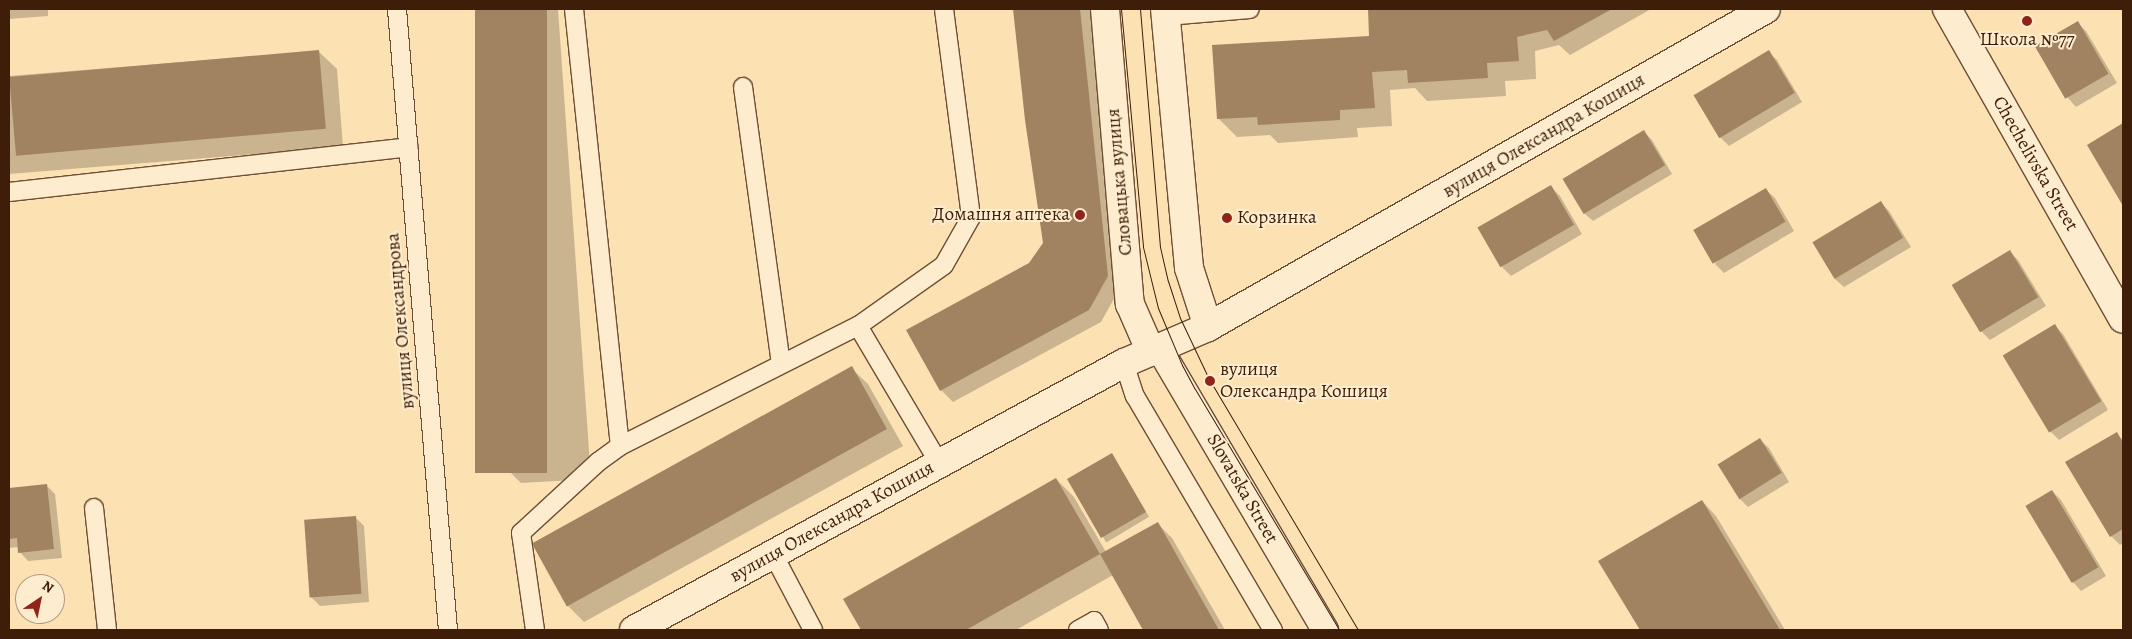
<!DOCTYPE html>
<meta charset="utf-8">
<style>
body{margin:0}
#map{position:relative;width:2132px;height:639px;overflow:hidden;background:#fce1b3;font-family:Alegreya,serif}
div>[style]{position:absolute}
.shadow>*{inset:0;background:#0003;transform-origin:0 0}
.building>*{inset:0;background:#a18361;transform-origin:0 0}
.roads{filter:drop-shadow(1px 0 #6e4e34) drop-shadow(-1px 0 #6e4e34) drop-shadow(0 1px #6e4e34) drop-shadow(0 -1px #6e4e34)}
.service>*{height:18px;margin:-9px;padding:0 9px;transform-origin:9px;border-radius:9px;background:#fdecce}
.pedestrian>*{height:26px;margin:-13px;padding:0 13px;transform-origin:13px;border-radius:13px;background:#fdecce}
.minor>*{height:28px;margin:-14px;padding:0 14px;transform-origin:14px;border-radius:14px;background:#fdecce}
.tram>*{height:1px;margin:-0.5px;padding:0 0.5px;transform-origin:0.5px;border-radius:0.5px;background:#3e1d09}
.dots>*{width:14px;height:14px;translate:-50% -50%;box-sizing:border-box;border:2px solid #fdecce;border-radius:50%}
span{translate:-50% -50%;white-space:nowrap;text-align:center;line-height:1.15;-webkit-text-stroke:4px #fdecce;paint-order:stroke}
.poi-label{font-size:19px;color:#3e1d09}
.right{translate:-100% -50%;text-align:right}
.left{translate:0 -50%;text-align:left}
.street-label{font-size:19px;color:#3e1d09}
.frame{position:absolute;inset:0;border:10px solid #3e1d09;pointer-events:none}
.north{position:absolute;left:15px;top:574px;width:50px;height:50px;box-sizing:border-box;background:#fdecce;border:1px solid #b1997f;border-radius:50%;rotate:34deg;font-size:14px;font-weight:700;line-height:20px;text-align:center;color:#3e1d09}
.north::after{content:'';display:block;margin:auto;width:18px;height:22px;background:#8f2418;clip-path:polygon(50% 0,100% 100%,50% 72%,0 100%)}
</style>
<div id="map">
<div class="shadow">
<i style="clip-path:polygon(9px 9px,48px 9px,48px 16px,9px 19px)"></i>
<i style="clip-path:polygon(476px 9px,558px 9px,591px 479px,521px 483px,509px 471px)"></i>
<i style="clip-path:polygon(1014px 9px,1090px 9px,1120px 288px,1101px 322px,953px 402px,941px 390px,1044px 244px,1026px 120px)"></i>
<i style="clip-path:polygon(1369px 9px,1651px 9px,1570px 55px,1559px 45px,1535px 51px,1536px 79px,1505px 81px,1506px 96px,1427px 101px,1415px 88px,1390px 90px,1392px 126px,1357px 128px,1358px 137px,1278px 143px,1270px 135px,1237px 137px,1218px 118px,1370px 37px)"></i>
<i style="clip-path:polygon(2077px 23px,2086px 31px,2117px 83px,2076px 107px,2068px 98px)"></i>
<i style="clip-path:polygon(318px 51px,337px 69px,343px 147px,9px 174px,9px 76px)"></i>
<i style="clip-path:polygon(1768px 52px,1777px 60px,1802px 102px,1729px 146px,1720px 137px)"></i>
<i style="clip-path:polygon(2123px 125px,2123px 203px,2088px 146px)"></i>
<i style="clip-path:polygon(1643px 131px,1652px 140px,1672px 174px,1593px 221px,1584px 213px,1564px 178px)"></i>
<i style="clip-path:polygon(1551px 187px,1560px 196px,1582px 234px,1511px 276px,1502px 267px)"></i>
<i style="clip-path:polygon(1766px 190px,1775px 198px,1794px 231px,1724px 273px,1715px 264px)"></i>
<i style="clip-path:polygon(1881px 203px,1889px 211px,1911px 247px,1844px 287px,1835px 279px)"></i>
<i style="clip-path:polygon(2010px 252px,2018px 260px,2046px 306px,1990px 340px,1981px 331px)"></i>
<i style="clip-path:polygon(2055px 326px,2063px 334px,2108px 410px,2059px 440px,2050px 431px)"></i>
<i style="clip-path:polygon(851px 368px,868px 384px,903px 446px,584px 622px,567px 605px)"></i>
<i style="clip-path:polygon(2116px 433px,2123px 440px,2123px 543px,2120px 545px,2111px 536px)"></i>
<i style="clip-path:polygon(1760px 440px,1769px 448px,1789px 482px,1748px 507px,1739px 498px)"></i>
<i style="left:1112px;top:455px;width:72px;height:50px;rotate:59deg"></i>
<i style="clip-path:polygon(1056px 479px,1074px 497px,1106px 552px,1158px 524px,1172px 538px,1225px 630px,1144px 630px,1113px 575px,1016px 630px,863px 630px,845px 599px)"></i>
<i style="clip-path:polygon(47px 486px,55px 494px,62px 558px,28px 561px,20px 552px,19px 547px,9px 548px,9px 489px)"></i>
<i style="clip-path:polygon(2052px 491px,2061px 500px,2106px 576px,2081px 591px,2073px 582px)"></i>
<i style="clip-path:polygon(1702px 501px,1716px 516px,1785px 630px,1641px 630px,1600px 562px)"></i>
<i style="clip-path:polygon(355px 517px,364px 526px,369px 602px,320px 606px,311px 597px)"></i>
</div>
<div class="building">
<i style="left:475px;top:9px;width:72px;height:464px"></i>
<i style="clip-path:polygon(1013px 9px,1080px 9px,1108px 276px,1089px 310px,940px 391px,906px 330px,1029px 263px,1043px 243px,1025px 120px)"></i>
<i style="clip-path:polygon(1368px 9px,1612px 9px,1554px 41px,1547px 30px,1517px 37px,1519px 61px,1487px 63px,1488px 78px,1408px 83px,1407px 70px,1372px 72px,1375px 108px,1340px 110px,1340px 120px,1258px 125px,1257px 117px,1217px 119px,1212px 45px,1369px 36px)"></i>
<i style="left:2078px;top:21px;width:61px;height:50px;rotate:60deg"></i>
<i style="left:319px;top:50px;width:79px;height:311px;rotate:85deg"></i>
<i style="left:1769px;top:50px;width:50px;height:88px;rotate:59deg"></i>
<i style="clip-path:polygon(2123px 123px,2123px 206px,2087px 145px)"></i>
<i style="left:1644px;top:130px;width:41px;height:95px;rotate:59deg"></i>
<i style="left:1551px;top:185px;width:46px;height:85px;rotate:60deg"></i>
<i style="left:1766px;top:188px;width:39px;height:84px;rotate:60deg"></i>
<i style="left:1881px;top:201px;width:43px;height:80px;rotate:59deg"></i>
<i style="left:2010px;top:250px;width:55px;height:68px;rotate:59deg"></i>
<i style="left:2055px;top:324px;width:90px;height:61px;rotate:59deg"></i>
<i style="left:852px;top:366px;width:72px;height:366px;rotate:61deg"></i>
<i style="clip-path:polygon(2117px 432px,2123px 443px,2123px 529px,2110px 537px,2065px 462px)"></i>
<i style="left:1760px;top:438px;width:41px;height:50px;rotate:58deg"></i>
<i style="left:1112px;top:453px;width:68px;height:52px;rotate:60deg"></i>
<i style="clip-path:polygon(1056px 478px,1100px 554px,966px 630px,861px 630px,843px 599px)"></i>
<i style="clip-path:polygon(47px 484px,54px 549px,18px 553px,17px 538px,9px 539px,9px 488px)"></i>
<i style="left:2052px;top:490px;width:90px;height:31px;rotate:59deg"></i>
<i style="clip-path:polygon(1702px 500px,1780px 630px,1640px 630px,1598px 561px)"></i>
<i style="left:356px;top:516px;width:78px;height:52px;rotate:86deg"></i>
<i style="clip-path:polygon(1158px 522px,1219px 630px,1143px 630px,1100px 554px)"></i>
</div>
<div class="roads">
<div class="service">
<i style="left:397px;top:9px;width:623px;rotate:85.31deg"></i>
<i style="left:574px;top:9px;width:439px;rotate:84deg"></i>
<i style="left:620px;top:446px;width:267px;rotate:-26.8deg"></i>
<i style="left:1167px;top:16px;width:83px;rotate:-4.8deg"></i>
<i style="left:743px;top:87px;width:279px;rotate:82.2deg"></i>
<i style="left:9px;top:192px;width:402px;rotate:-6.4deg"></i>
<i style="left:1124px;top:363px;width:35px;rotate:72deg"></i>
<i style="left:1135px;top:396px;width:272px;rotate:59.5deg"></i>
<i style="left:939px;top:463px;width:159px;rotate:-120.6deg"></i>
<i style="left:858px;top:326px;width:105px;rotate:-35.3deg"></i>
<i style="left:944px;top:265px;width:55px;rotate:-60.6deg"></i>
<i style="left:971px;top:217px;width:210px;rotate:-97.4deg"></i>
<i style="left:94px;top:508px;width:123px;rotate:83.9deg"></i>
<i style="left:773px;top:554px;width:86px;rotate:62.2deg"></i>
<i style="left:535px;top:630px;width:98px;rotate:-98.2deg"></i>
<i style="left:521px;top:533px;width:105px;rotate:-42.7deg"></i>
<i style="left:598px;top:462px;width:27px;rotate:-36deg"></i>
<i style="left:1078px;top:630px;width:18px;rotate:-29deg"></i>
<i style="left:1094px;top:621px;width:10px;rotate:61deg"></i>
</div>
<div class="pedestrian">
<i style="left:1159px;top:348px;width:327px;rotate:59.5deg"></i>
</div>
<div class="minor">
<i style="left:1105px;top:9px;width:296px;rotate:85.2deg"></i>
<i style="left:1130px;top:304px;width:52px;rotate:66.4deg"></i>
<i style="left:1165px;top:9px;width:260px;rotate:84.7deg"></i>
<i style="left:1189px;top:268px;width:62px;rotate:72.1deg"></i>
<i style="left:1947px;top:9px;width:356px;rotate:60.4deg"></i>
<i style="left:634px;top:630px;width:558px;rotate:-28.59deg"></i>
<i style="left:1124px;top:363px;width:91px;rotate:-23.2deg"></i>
<i style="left:1208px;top:327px;width:642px;rotate:-29.68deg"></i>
</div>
</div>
<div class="tram">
<i style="left:1121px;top:9px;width:239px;rotate:84.7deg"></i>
<i style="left:1143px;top:247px;width:63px;rotate:76.2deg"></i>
<i style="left:1158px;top:308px;width:62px;rotate:67.2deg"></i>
<i style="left:1182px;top:365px;width:27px;rotate:62deg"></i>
<i style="left:1195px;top:389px;width:281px;rotate:59.1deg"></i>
<i style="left:1140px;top:9px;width:239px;rotate:85.2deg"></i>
<i style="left:1160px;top:247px;width:35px;rotate:77deg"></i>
<i style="left:1168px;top:281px;width:39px;rotate:72deg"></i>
<i style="left:1180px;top:318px;width:68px;rotate:64.6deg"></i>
<i style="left:1209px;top:379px;width:292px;rotate:59.3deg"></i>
</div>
<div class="dots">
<i style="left:2027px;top:21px;background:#8f2418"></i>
<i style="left:1080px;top:215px;background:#8f2418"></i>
<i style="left:1227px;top:218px;background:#8f2418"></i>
<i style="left:1210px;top:381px;background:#8f2418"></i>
</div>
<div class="poi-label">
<span style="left:2027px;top:40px">Школа №77</span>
<span class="right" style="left:1070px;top:215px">Домашня аптека</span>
<span class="left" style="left:1237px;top:218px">Корзинка</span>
<span class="left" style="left:1220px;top:381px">вулиця<br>Олександра Кошиця</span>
</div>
<div class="street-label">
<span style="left:1544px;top:136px;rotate:-30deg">вулиця Олександра Кошиця</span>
<span style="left:2035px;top:164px;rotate:60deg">Chechelivska Street</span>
<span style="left:1120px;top:182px;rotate:-95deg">Словацька вулиця</span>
<span style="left:401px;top:321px;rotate:-95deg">вулиця Олександрова</span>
<span style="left:1242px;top:489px;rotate:60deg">Slovatska Street</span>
<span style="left:832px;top:522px;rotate:-29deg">вулиця Олександра Кошиця</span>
</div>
<div class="frame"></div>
<div class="north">N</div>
</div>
